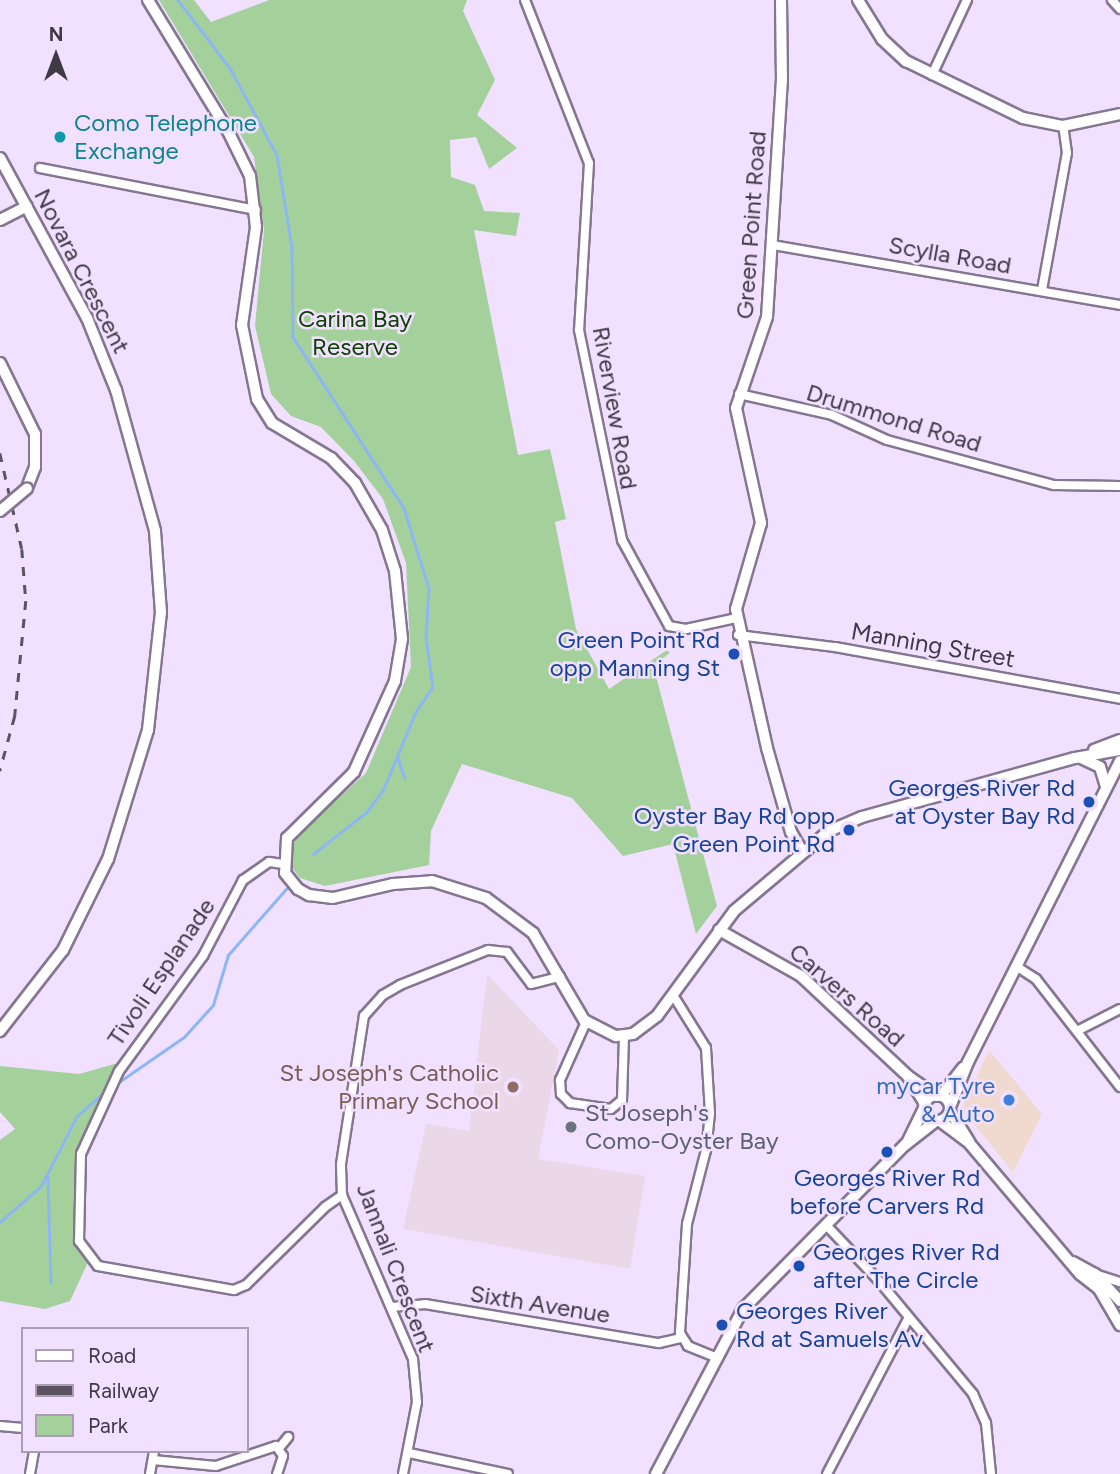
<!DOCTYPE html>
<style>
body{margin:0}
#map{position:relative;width:1120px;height:1474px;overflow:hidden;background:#f1e0ff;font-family:Figtree,sans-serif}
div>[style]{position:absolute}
.commercial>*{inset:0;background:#f0d9ce}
.education>*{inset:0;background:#ead8e9}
.green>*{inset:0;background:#a4d19b}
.stream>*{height:2.5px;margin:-1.25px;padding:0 1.25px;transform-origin:1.25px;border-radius:1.25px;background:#8cb6f4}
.roads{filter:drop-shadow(2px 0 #857691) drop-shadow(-2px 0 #857691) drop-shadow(0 2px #857691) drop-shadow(0 -2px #857691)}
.minor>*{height:8px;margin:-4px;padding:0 4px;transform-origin:4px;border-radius:4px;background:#fff}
.tertiary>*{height:10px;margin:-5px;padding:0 5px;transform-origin:5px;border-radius:5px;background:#fff}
.tertiary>.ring{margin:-5px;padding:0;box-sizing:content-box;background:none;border:10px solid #fff;border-radius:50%}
.rail>*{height:2.5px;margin-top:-1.25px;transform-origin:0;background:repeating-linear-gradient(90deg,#5b5361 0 9px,transparent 0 18px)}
.bridges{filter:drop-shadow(2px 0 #857691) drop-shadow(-2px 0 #857691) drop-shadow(0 2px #857691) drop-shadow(0 -2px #857691)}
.tertiary-bridge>*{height:10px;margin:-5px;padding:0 5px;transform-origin:5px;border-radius:5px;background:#fff}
.dots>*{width:19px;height:19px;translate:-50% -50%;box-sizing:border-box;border:4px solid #f1e0ff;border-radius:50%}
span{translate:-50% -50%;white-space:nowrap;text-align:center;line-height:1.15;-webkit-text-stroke:5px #f1e0ff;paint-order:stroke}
.culture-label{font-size:24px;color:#0d838f}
.left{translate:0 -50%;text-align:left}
.street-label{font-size:24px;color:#3f3944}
.park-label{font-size:24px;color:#0e4102}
.transit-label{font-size:24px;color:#164399}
.right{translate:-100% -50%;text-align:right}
.education-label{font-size:24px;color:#785e54}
.shop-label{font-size:24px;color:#366cbe}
.worship-label{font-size:24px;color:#5b616d}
.legend{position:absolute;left:21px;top:1327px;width:228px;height:126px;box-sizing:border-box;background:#f1e0ff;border:2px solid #aa9db4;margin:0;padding:9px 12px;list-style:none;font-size:21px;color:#3f3944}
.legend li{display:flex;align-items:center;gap:14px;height:35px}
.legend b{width:35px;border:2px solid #aa9db4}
.north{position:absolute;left:21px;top:21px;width:70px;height:70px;-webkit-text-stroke:5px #f1e0ff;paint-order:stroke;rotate:0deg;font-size:19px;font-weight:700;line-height:28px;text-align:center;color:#3f3944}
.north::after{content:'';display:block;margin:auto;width:24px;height:32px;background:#3f3944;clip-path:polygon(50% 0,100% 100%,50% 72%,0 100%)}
</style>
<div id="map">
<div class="commercial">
<i style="clip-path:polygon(989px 1050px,1042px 1114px,1013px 1172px,962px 1109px)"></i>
</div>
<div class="education">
<i style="clip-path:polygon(487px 974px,559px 1050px,538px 1159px,645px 1176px,630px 1269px,403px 1229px,426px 1124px,469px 1131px)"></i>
</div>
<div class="green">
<i style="clip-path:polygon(159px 0,194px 0,211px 22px,269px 0,467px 0,463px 11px,495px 80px,477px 115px,517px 148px,489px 169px,476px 137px,450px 140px,451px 177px,475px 185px,484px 211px,520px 213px,516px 236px,474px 230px,518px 455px,550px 449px,566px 519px,555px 522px,576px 629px,609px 689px,667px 650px,670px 653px,653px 665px,717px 906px,696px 934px,673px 844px,623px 856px,572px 798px,462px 764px,431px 831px,429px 865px,325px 886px,300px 878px,291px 866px,292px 846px,302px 831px,366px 773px,411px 667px,406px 563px,383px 499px,354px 461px,321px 427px,291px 416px,271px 394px,255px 326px,264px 230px,254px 157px)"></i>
<i style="clip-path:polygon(125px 1061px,81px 1154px,76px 1221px,89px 1260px,70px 1301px,45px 1309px,0 1301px,0 1140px,15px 1129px,0 1112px,0 1066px,79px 1074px)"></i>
</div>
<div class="stream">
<i style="left:178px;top:0;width:86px;rotate:52.6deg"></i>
<i style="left:230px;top:68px;width:99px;rotate:61.6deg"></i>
<i style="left:277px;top:155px;width:94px;rotate:80.8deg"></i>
<i style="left:292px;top:248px;width:89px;rotate:89.4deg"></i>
<i style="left:293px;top:337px;width:204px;rotate:57deg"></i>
<i style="left:404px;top:508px;width:85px;rotate:72.8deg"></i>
<i style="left:429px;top:589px;width:49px;rotate:93.5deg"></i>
<i style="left:426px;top:638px;width:49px;rotate:81.9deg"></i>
<i style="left:433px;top:687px;width:30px;rotate:124deg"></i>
<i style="left:416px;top:712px;width:83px;rotate:112.6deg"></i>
<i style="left:384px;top:789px;width:29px;rotate:126deg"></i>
<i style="left:367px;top:812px;width:68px;rotate:141.6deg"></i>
<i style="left:398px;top:758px;width:21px;rotate:71deg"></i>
<i style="left:116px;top:1084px;width:83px;rotate:-34.7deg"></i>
<i style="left:184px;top:1037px;width:43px;rotate:-47.8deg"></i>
<i style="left:213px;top:1005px;width:52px;rotate:-73.3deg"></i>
<i style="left:228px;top:955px;width:88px;rotate:-48.7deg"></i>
<i style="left:48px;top:1177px;width:105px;rotate:88.4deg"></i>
<i style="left:0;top:1222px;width:55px;rotate:-41.3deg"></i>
<i style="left:41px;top:1186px;width:79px;rotate:-62.8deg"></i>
<i style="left:77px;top:1116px;width:41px;rotate:-41.1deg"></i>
</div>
<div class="roads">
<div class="minor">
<i style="left:525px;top:0;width:175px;rotate:68.6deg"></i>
<i style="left:589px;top:163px;width:167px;rotate:93.4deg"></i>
<i style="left:579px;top:330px;width:214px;rotate:78.4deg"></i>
<i style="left:622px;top:540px;width:98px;rotate:61.3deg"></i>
<i style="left:669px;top:626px;width:17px;rotate:10deg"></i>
<i style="left:686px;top:629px;width:51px;rotate:-12.4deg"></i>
<i style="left:1112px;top:0;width:12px;rotate:48deg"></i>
<i style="left:932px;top:75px;width:83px;rotate:-65deg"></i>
<i style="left:40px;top:168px;width:220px;rotate:11deg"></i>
<i style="left:773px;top:245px;width:352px;rotate:9.8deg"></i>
<i style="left:1042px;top:290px;width:139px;rotate:-79.7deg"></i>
<i style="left:1067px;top:153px;width:27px;rotate:-98deg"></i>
<i style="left:739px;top:394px;width:95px;rotate:12.7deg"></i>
<i style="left:832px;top:415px;width:60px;rotate:24.4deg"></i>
<i style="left:887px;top:440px;width:173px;rotate:15.1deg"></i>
<i style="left:1054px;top:485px;width:66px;rotate:0.9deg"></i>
<i style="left:738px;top:635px;width:98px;rotate:7.1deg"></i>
<i style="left:835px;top:647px;width:290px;rotate:10.3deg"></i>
<i style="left:283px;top:864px;width:14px;rotate:-172deg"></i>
<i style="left:269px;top:862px;width:32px;rotate:145deg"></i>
<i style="left:243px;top:880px;width:86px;rotate:117.8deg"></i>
<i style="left:203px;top:956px;width:142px;rotate:126.1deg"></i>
<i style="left:119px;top:1071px;width:91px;rotate:114.6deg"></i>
<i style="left:81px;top:1154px;width:87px;rotate:91.3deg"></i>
<i style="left:79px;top:1241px;width:31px;rotate:53deg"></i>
<i style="left:98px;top:1266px;width:138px;rotate:10deg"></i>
<i style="left:234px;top:1290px;width:13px;rotate:-23deg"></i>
<i style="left:246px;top:1285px;width:111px;rotate:-44.6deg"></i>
<i style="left:325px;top:1207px;width:21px;rotate:-35deg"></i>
<i style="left:1016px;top:966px;width:24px;rotate:33deg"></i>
<i style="left:1036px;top:979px;width:137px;rotate:52.1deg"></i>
<i style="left:673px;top:995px;width:62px;rotate:58.1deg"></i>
<i style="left:706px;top:1048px;width:65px;rotate:86.5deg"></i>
<i style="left:710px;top:1113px;width:37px;rotate:96deg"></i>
<i style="left:706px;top:1150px;width:76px;rotate:104.4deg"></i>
<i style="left:687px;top:1224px;width:109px;rotate:93.7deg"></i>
<i style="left:680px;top:1333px;width:15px;rotate:58deg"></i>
<i style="left:688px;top:1346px;width:29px;rotate:22deg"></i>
<i style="left:586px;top:1022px;width:64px;rotate:114.1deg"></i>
<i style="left:560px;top:1080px;width:14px;rotate:86deg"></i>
<i style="left:561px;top:1094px;width:13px;rotate:45deg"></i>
<i style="left:570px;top:1103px;width:41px;rotate:8.3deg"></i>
<i style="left:611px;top:1109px;width:14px;rotate:-39deg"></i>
<i style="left:622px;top:1100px;width:65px;rotate:-88.2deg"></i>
<i style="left:1077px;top:1031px;width:48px;rotate:-27.1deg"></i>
<i style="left:826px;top:1225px;width:77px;rotate:46.6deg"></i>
<i style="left:879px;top:1281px;width:147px;rotate:50.2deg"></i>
<i style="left:973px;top:1394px;width:32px;rotate:66deg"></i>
<i style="left:986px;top:1423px;width:51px;rotate:84.4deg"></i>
<i style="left:1098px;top:1275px;width:23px;rotate:18deg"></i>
<i style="left:392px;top:1307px;width:33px;rotate:-5deg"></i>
<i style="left:425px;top:1304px;width:237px;rotate:9.5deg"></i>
<i style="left:659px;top:1343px;width:23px;rotate:-13deg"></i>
<i style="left:0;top:1426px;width:23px;rotate:5deg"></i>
<i style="left:280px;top:1447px;width:13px;rotate:-51deg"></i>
<i style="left:409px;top:1453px;width:101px;rotate:12deg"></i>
<i style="left:153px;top:1460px;width:63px;rotate:5.4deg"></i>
<i style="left:216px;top:1466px;width:63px;rotate:-18.4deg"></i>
<i style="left:276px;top:1446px;width:12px;rotate:55deg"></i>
<i style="left:283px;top:1456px;width:19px;rotate:108deg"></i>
<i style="left:30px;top:1474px;width:23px;rotate:-80deg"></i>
<i style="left:150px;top:1474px;width:23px;rotate:-80deg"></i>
<i style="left:403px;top:1474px;width:73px;rotate:-79deg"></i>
<i style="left:417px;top:1402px;width:43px;rotate:-95.3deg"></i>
<i style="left:413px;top:1359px;width:179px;rotate:-113.4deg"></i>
<i style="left:342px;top:1195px;width:31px;rotate:-92deg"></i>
<i style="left:341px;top:1164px;width:150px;rotate:-81.2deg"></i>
<i style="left:364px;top:1016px;width:28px;rotate:-48deg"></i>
<i style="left:383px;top:995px;width:20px;rotate:-30deg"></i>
<i style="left:400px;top:985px;width:95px;rotate:-21.7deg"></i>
<i style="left:488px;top:950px;width:19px;rotate:6deg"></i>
<i style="left:507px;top:952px;width:40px;rotate:53deg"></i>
<i style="left:531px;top:984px;width:30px;rotate:-14deg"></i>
<i style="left:827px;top:1474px;width:175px;rotate:-62.4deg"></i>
</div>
<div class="tertiary">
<i style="left:148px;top:0;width:153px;rotate:58.6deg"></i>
<i style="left:228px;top:131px;width:50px;rotate:63.9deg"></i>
<i style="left:250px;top:176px;width:51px;rotate:83.3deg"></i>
<i style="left:256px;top:227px;width:99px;rotate:98.1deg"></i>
<i style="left:242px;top:325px;width:76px;rotate:78.5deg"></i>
<i style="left:257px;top:399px;width:28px;rotate:58deg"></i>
<i style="left:272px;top:423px;width:69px;rotate:30.7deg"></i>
<i style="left:331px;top:458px;width:35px;rotate:46deg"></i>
<i style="left:355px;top:483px;width:54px;rotate:60.1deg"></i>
<i style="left:382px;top:530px;width:43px;rotate:72.4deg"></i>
<i style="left:395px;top:571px;width:68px;rotate:84.1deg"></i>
<i style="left:402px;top:639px;width:43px;rotate:99.5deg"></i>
<i style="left:395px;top:681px;width:100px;rotate:114.3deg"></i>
<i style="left:354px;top:772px;width:94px;rotate:135.4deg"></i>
<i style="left:287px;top:838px;width:35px;rotate:93deg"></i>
<i style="left:285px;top:873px;width:21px;rotate:51deg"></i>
<i style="left:298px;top:889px;width:13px;rotate:29deg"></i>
<i style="left:309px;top:895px;width:24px;rotate:7deg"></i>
<i style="left:333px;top:898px;width:62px;rotate:-13.1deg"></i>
<i style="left:393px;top:884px;width:39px;rotate:-4deg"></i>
<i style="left:432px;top:881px;width:57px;rotate:17.5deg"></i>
<i style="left:486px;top:898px;width:59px;rotate:36.7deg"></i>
<i style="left:533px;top:933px;width:101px;rotate:59.6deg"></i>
<i style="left:584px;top:1020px;width:36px;rotate:27deg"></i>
<i style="left:616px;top:1036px;width:17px;rotate:-7deg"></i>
<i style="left:633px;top:1034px;width:30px;rotate:-37deg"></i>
<i style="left:657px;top:1016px;width:130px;rotate:-53.7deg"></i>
<i style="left:734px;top:911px;width:124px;rotate:-40.1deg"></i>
<i style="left:829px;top:831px;width:36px;rotate:-23deg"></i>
<i style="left:862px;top:817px;width:221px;rotate:-15.5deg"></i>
<i style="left:1075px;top:758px;width:46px;rotate:-10.1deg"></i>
<i style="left:781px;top:0;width:79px;rotate:89.3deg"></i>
<i style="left:782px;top:79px;width:238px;rotate:93.6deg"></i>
<i style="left:767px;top:317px;width:96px;rotate:108.8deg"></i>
<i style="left:736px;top:408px;width:118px;rotate:77.7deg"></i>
<i style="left:761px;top:523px;width:90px;rotate:106.2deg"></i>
<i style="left:736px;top:609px;width:142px;rotate:77.4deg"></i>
<i style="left:767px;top:748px;width:87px;rotate:74.1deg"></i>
<i style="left:791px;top:832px;width:22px;rotate:60deg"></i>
<i style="left:858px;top:0;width:46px;rotate:58.4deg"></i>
<i style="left:882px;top:39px;width:33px;rotate:43deg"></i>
<i style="left:906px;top:61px;width:130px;rotate:26deg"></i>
<i style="left:1023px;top:118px;width:41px;rotate:11.3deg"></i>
<i style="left:1063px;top:126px;width:58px;rotate:-11.9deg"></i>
<i style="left:0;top:158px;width:182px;rotate:61.5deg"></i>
<i style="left:87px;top:318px;width:78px;rotate:68.1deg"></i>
<i style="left:116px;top:390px;width:146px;rotate:74.5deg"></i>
<i style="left:155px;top:531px;width:81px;rotate:85.8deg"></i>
<i style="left:161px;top:612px;width:119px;rotate:96.3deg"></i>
<i style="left:148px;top:730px;width:135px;rotate:107.2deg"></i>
<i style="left:108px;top:859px;width:102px;rotate:116.3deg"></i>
<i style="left:63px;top:950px;width:103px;rotate:127.9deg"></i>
<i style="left:0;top:220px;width:30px;rotate:-27deg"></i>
<i style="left:0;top:363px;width:79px;rotate:63.8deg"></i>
<i style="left:35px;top:434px;width:33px;rotate:90deg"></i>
<i style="left:35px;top:467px;width:22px;rotate:111deg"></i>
<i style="left:1094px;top:750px;width:28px;rotate:-21deg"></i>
<i style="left:1081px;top:758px;width:21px;rotate:25deg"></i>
<i style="left:1100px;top:767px;width:21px;rotate:73deg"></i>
<i style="left:719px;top:930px;width:94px;rotate:29.3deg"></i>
<i style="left:801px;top:976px;width:146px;rotate:43.1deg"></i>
<i style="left:908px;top:1076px;width:35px;rotate:35deg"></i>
<i style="left:909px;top:1078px;width:31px;rotate:58deg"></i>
<i class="ring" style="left:924px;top:1095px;width:16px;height:16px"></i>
<i style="left:941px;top:1096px;width:36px;rotate:-52deg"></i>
<i style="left:950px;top:1107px;width:48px;rotate:-68.2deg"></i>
<i style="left:968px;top:1062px;width:337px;rotate:-63.2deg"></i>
<i style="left:950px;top:1111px;width:36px;rotate:58deg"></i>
<i style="left:940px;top:1121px;width:38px;rotate:37deg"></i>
<i style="left:970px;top:1144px;width:170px;rotate:49.8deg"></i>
<i style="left:1080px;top:1274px;width:24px;rotate:38deg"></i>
<i style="left:1099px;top:1289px;width:42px;rotate:59.7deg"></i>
<i style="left:907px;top:1143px;width:39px;rotate:-64deg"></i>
<i style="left:1073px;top:1262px;width:25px;rotate:29deg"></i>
<i style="left:1095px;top:1274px;width:37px;rotate:47deg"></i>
<i style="left:656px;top:1474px;width:187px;rotate:-62.2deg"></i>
<i style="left:743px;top:1309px;width:231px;rotate:-45.4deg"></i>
<i style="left:905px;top:1145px;width:39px;rotate:-38deg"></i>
</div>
</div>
<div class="rail">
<i style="left:0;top:453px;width:98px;rotate:77.1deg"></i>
<i style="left:22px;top:549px;width:52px;rotate:85.6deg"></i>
<i style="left:26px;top:601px;width:116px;rotate:95.5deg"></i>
<i style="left:15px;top:716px;width:57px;rotate:105.3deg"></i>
</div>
<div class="bridges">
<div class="tertiary-bridge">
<i style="left:0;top:511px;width:35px;rotate:-40deg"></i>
</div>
</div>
<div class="dots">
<i style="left:60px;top:137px;background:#0f9aa8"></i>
<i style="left:734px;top:654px;background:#1a4fb4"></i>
<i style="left:1089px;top:802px;background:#1a4fb4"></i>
<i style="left:849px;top:830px;background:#1a4fb4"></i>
<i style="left:513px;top:1087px;background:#8d6e63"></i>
<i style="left:1009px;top:1100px;background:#3f7fe0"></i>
<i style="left:571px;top:1127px;background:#6b7280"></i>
<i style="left:887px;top:1152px;background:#1a4fb4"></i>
<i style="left:799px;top:1266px;background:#1a4fb4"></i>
<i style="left:722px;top:1325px;background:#1a4fb4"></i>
</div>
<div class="culture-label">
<span class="left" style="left:74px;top:137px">Como Telephone<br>Exchange</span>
</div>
<div class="street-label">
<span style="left:751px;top:225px;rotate:-86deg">Green Point Road</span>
<span style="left:950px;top:255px;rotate:10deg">Scylla Road</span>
<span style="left:82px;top:271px;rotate:63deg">Novara Crescent</span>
<span style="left:615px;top:408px;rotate:80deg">Riverview Road</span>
<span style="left:894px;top:418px;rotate:17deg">Drummond Road</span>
<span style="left:933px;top:645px;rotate:10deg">Manning Street</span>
<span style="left:161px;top:972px;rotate:-56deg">Tivoli Esplanade</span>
<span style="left:847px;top:995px;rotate:41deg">Carvers Road</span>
<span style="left:396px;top:1268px;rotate:69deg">Jannali Crescent</span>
<span style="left:540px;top:1304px;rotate:9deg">Sixth Avenue</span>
</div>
<div class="park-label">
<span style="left:355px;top:333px">Carina Bay<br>Reserve</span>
</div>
<div class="transit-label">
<span class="right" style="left:720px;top:654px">Green Point Rd<br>opp Manning St</span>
<span class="right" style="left:1075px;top:802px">Georges River Rd<br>at Oyster Bay Rd</span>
<span class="right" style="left:835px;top:830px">Oyster Bay Rd opp<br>Green Point Rd</span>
<span style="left:887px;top:1192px">Georges River Rd<br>before Carvers Rd</span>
<span class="left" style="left:813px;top:1266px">Georges River Rd<br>after The Circle</span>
<span class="left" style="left:736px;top:1325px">Georges River<br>Rd at Samuels Av</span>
</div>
<div class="education-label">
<span class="right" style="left:499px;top:1087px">St Joseph's Catholic<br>Primary School</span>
</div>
<div class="shop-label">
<span class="right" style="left:995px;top:1100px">mycar Tyre<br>&amp; Auto</span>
</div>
<div class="worship-label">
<span class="left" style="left:585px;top:1127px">St Joseph's<br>Como-Oyster Bay</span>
</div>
<ul class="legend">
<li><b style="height:9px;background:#fff"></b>Road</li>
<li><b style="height:9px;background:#5b5361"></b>Railway</li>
<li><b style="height:19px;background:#a4d19b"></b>Park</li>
</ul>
<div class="north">N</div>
</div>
